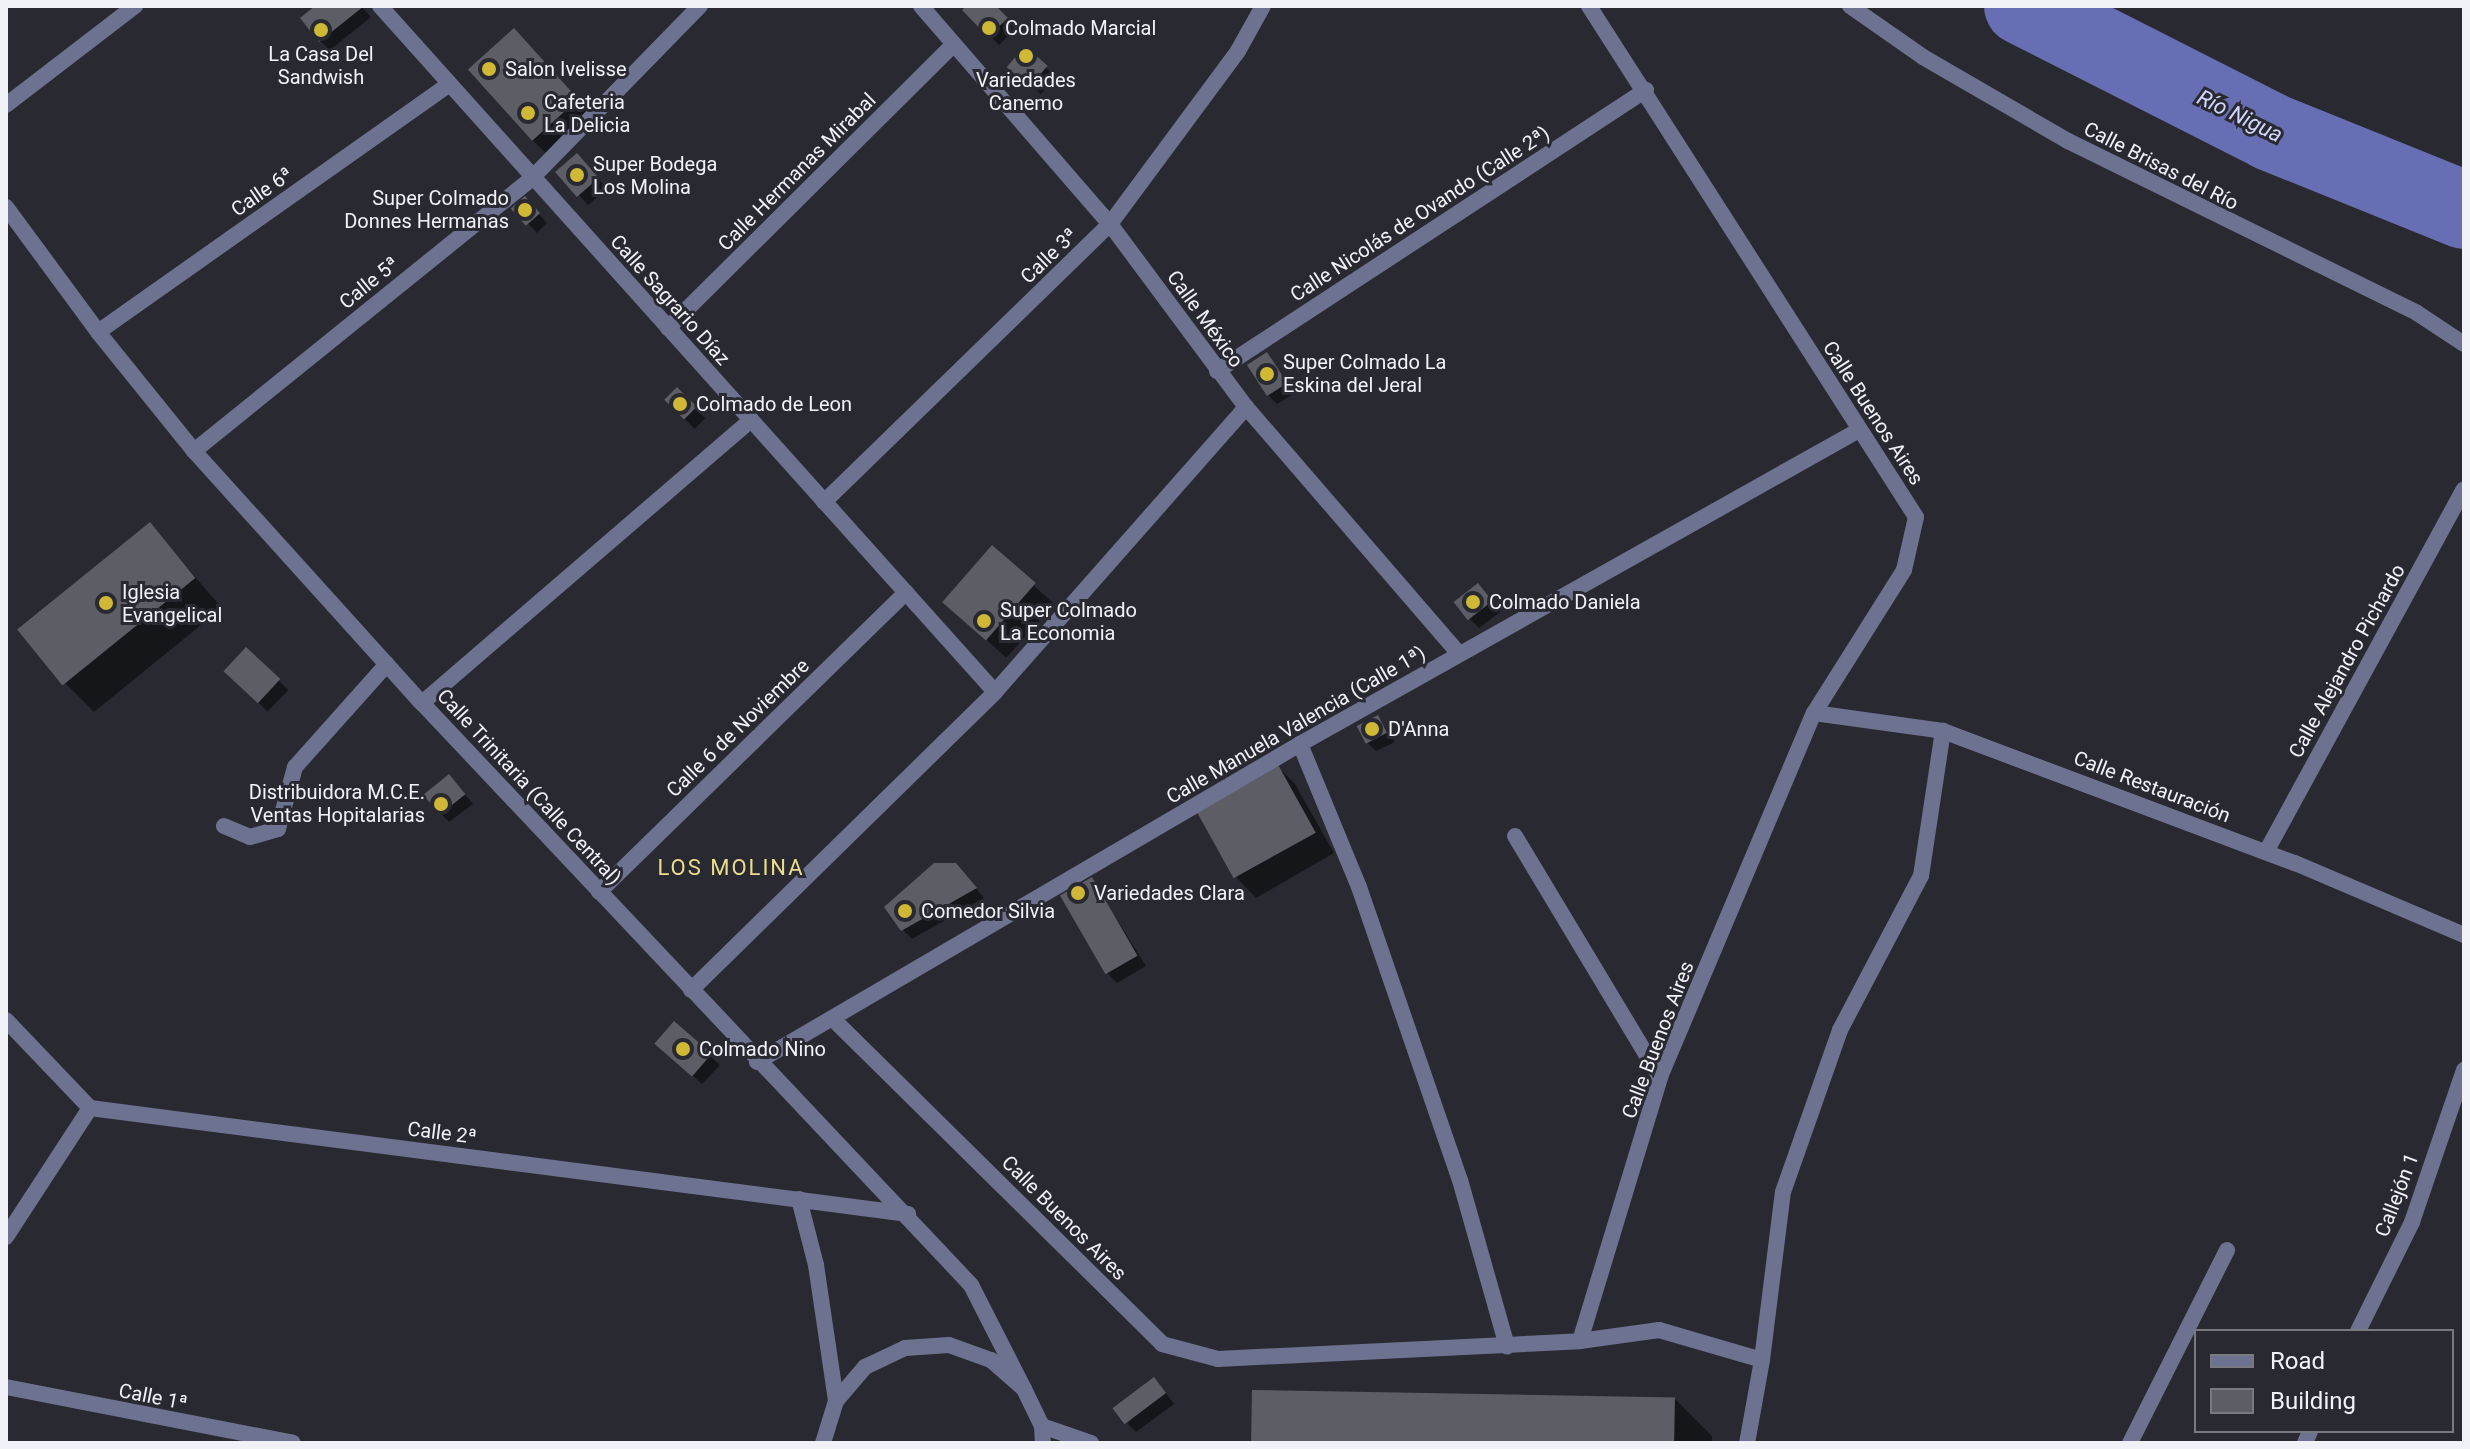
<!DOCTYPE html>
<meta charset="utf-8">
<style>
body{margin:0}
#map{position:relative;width:2470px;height:1449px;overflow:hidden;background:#292a31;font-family:Roboto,sans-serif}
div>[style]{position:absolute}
.shadow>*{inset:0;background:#0007;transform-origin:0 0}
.river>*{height:78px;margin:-39px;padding:0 39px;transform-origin:39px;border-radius:39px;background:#676eb3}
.building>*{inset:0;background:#5c5d65;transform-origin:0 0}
.service>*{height:16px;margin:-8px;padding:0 8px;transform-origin:8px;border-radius:8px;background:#6d7290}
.minor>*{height:16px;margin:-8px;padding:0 8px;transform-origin:8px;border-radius:8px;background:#6d7290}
.tertiary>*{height:16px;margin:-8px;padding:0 8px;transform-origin:8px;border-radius:8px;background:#6d7290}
.dots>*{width:22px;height:22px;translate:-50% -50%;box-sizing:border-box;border:4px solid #292a31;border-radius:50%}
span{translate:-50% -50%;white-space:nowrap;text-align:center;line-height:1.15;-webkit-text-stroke:6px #292a31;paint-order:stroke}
.poi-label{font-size:20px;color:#f1f2f7}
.left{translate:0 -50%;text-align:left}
.right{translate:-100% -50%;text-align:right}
.street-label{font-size:20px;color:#f1f2f7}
.water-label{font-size:22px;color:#d1d7fe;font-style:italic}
.neighbourhood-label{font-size:22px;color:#ecdd8e;letter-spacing:2px}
.frame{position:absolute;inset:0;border:8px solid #f1f2f7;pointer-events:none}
.legend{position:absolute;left:2194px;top:1329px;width:260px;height:104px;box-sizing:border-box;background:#292a31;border:2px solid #797a80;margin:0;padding:10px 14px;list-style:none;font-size:24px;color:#f1f2f7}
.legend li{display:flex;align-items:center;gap:16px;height:40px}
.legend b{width:40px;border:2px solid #797a80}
</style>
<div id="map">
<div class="shadow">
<i style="clip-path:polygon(318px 6px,361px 6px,371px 17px,330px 50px,320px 41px)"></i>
<i style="clip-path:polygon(969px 6px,993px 6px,1015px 29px,999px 45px,965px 10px)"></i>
<i style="clip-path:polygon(514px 30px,596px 121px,552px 159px,532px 140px)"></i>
<i style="clip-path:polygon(1025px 49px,1056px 77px,1041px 94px,1019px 76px)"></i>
<i style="clip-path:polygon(586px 165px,607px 189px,588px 205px,558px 172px)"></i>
<i style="clip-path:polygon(513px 208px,534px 208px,547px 223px,537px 233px)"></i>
<i style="clip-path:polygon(1267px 355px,1295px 393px,1277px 404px,1268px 395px)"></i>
<i style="left:677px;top:390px;width:40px;height:15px;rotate:45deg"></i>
<i style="clip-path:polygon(150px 525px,222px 608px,94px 712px,65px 683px)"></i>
<i style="left:992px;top:548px;width:84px;height:72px;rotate:42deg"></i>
<i style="clip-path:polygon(1488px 595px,1500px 612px,1479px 628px,1470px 619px)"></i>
<i style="left:246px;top:649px;width:59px;height:30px;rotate:44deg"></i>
<i style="clip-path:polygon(1378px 717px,1395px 742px,1376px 751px,1367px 742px)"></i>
<i style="clip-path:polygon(1275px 764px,1295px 784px,1334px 853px,1256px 898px,1237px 878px)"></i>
<i style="clip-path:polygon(458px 786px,473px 804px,449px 822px,440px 813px)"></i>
<i style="clip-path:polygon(965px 875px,984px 898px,912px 939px,903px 930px)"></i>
<i style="clip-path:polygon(1092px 880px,1146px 966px,1117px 983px,1107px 973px)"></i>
<i style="clip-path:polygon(667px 1053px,710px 1056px,720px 1065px,702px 1084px)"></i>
<i style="clip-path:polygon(1163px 1389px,1174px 1404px,1136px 1432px,1127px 1423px)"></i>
<i style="clip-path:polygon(1674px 1398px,1712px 1436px,1712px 1443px,1253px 1443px)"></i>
</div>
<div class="river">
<i style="left:2023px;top:6px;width:278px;rotate:26.9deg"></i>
<i style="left:2271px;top:132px;width:208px;rotate:22deg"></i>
</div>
<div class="building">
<i style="clip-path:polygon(315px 6px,364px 6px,319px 42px,300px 18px)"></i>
<i style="clip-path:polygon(966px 6px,996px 6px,1008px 18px,988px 37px,962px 10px)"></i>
<i style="left:514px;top:28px;width:96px;height:62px;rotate:48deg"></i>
<i style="left:1025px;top:46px;width:30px;height:28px;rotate:41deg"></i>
<i style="left:577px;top:153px;width:33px;height:29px;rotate:49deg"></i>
<i style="left:525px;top:196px;width:23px;height:19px;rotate:49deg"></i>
<i style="left:1267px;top:352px;width:37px;height:24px;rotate:57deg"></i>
<i style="left:677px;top:387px;width:28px;height:18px;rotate:45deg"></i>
<i style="left:150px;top:522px;width:72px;height:171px;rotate:51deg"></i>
<i style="left:992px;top:545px;width:58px;height:76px;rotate:41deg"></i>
<i style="left:1478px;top:583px;width:23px;height:31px;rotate:52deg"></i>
<i style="left:246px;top:647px;width:47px;height:33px;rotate:43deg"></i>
<i style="left:1378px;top:715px;width:20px;height:24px;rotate:63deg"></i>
<i style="left:1276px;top:761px;width:82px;height:94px;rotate:61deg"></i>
<i style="left:449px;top:774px;width:26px;height:33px;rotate:51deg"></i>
<i style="clip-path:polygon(934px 863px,956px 863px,977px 888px,901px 931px,884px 907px)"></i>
<i style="left:1092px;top:877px;width:91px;height:37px;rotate:60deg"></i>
<i style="left:674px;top:1021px;width:50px;height:30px;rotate:41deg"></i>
<i style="left:1154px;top:1377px;width:20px;height:52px;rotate:53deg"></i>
<i style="left:1252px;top:1390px;width:423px;height:53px;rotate:1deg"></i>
</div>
<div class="service">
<i style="left:224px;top:826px;width:28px;rotate:23deg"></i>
<i style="left:250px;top:837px;width:29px;rotate:-16deg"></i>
<i style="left:278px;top:829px;width:64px;rotate:-74.7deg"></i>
<i style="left:295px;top:767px;width:138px;rotate:-48.2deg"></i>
</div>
<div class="minor">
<i style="left:380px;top:6px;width:921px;rotate:48.12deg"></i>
<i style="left:921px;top:6px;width:289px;rotate:49.1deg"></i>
<i style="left:1110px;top:224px;width:228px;rotate:53.4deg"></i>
<i style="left:1246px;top:407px;width:326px;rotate:49.2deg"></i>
<i style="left:1850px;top:6px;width:89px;rotate:34.9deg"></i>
<i style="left:1923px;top:57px;width:168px;rotate:30.1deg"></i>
<i style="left:2068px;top:141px;width:389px;rotate:26.2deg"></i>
<i style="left:2417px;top:313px;width:56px;rotate:33.4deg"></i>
<i style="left:6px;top:105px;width:163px;rotate:-37.5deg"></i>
<i style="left:668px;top:328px;width:402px;rotate:-44.8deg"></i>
<i style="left:98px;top:332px;width:430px;rotate:-35.2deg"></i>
<i style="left:1217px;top:371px;width:513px;rotate:-33.23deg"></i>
<i style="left:194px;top:451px;width:436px;rotate:-38.9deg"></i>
<i style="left:533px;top:177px;width:239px;rotate:-45.7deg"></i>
<i style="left:824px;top:502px;width:399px;rotate:-44.2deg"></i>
<i style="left:1110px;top:224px;width:215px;rotate:-53.5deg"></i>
<i style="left:1238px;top:51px;width:51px;rotate:-60.9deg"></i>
<i style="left:422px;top:703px;width:434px;rotate:-40.7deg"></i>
<i style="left:1814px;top:713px;width:130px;rotate:7.9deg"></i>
<i style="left:1943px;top:731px;width:376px;rotate:20.6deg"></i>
<i style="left:2295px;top:863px;width:184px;rotate:23.1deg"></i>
<i style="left:1300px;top:744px;width:155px;rotate:67.6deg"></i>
<i style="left:1359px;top:887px;width:310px;rotate:71deg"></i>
<i style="left:1460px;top:1180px;width:173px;rotate:74.2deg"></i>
<i style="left:1515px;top:836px;width:281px;rotate:59deg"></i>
<i style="left:2266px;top:852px;width:413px;rotate:-61.4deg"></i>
<i style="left:599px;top:892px;width:429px;rotate:-44.3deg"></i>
<i style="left:691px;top:990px;width:426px;rotate:-44.4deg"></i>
<i style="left:995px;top:692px;width:380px;rotate:-48.6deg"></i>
<i style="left:6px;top:1020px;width:122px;rotate:46.3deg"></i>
<i style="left:90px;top:1108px;width:825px;rotate:7.38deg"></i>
<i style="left:834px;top:1020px;width:461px;rotate:44.6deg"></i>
<i style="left:1162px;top:1344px;width:58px;rotate:15deg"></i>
<i style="left:1218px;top:1359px;width:362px;rotate:-2.8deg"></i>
<i style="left:1580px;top:1341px;width:276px;rotate:-73.1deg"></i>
<i style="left:1660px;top:1077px;width:395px;rotate:-67.1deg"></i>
<i style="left:1814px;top:713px;width:169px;rotate:-57.8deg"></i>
<i style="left:1904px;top:570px;width:54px;rotate:-77.2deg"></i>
<i style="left:1916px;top:517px;width:607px;rotate:-122.62deg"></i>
<i style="left:757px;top:1062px;width:629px;rotate:-30.35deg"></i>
<i style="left:1300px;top:744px;width:641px;rotate:-29.32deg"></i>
<i style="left:799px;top:1199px;width:68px;rotate:75.6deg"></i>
<i style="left:816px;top:1265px;width:137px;rotate:81.6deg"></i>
<i style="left:6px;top:1237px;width:154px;rotate:-56.9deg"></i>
<i style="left:2358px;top:1331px;width:122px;rotate:-63.6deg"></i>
<i style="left:2412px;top:1222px;width:161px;rotate:-71.1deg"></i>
<i style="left:1580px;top:1341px;width:80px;rotate:-7.9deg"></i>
<i style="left:1659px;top:1330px;width:107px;rotate:16.2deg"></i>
<i style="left:1762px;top:1360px;width:84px;rotate:100.2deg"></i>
<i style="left:1762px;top:1360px;width:169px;rotate:-82.9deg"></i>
<i style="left:1783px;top:1192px;width:172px;rotate:-70.6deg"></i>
<i style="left:1840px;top:1030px;width:174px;rotate:-62.3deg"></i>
<i style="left:1921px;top:876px;width:147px;rotate:-81.4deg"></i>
<i style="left:6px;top:1387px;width:292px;rotate:11deg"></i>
<i style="left:2130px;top:1443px;width:216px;rotate:-63.3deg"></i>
<i style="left:2305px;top:1443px;width:13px;rotate:-67deg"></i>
</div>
<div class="tertiary">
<i style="left:6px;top:207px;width:155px;rotate:53.6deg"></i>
<i style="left:98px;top:332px;width:153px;rotate:51.1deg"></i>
<i style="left:194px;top:451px;width:340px;rotate:47.9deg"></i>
<i style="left:422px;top:703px;width:800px;rotate:46.67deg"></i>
<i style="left:971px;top:1285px;width:117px;rotate:63deg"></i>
<i style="left:1042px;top:1426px;width:52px;rotate:19.1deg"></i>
<i style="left:823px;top:1443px;width:44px;rotate:-72.8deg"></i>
<i style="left:836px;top:1401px;width:45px;rotate:-49.5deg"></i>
<i style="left:865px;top:1367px;width:44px;rotate:-25.4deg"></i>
<i style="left:905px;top:1348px;width:44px;rotate:-3.9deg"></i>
<i style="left:949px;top:1345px;width:45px;rotate:19.7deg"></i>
<i style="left:991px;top:1360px;width:44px;rotate:41.3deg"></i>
<i style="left:1024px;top:1389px;width:41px;rotate:64.1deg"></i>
<i style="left:1042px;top:1426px;width:17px;rotate:87deg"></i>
</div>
<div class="dots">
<i style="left:989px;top:28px;background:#d0b837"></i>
<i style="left:321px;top:30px;background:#d0b837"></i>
<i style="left:1026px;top:56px;background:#d0b837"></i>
<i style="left:489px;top:69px;background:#d0b837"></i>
<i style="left:528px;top:113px;background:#d0b837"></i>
<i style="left:577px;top:175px;background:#d0b837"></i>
<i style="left:525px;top:210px;background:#d0b837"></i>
<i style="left:1267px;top:374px;background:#d0b837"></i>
<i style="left:680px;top:404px;background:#d0b837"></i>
<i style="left:1473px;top:602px;background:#d0b837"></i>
<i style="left:106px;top:603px;background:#d0b837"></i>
<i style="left:984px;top:621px;background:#d0b837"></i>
<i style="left:1372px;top:729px;background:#d0b837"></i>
<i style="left:441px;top:804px;background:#d0b837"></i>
<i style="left:1078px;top:893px;background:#d0b837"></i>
<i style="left:905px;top:911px;background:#d0b837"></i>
<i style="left:683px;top:1049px;background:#d0b837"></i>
</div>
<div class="poi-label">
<span class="left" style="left:1005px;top:28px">Colmado Marcial</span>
<span style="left:321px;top:66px">La Casa Del<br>Sandwish</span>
<span class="left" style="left:505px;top:69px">Salon Ivelisse</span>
<span style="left:1026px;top:92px">Variedades<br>Canemo</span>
<span class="left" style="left:544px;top:114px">Cafeteria<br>La Delicia</span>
<span class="left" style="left:593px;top:176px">Super Bodega<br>Los Molina</span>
<span class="right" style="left:509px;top:210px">Super Colmado<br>Donnes Hermanas</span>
<span class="left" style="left:1283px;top:374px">Super Colmado La<br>Eskina del Jeral</span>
<span class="left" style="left:696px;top:404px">Colmado de Leon</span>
<span class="left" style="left:122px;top:604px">Iglesia<br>Evangelical</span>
<span class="left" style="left:1489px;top:602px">Colmado Daniela</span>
<span class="left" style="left:1000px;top:622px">Super Colmado<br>La Economia</span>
<span class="left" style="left:1388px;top:729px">D'Anna</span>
<span class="right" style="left:425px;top:804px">Distribuidora M.C.E.<br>Ventas Hopitalarias</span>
<span class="left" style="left:1094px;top:893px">Variedades Clara</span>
<span class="left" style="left:921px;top:911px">Comedor Silvia</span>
<span class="left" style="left:699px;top:1049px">Colmado Nino</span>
</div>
<div class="street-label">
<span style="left:2161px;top:166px;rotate:27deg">Calle Brisas del Río</span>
<span style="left:797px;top:172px;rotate:-45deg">Calle Hermanas Mirabal</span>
<span style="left:262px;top:192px;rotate:-35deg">Calle 6ª</span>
<span style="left:1420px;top:214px;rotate:-33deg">Calle Nicolás de Ovando (Calle 2ª)</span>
<span style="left:1049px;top:256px;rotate:-44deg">Calle 3ª</span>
<span style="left:369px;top:283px;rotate:-39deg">Calle 5ª</span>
<span style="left:670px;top:300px;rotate:48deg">Calle Sagrario Díaz</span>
<span style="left:1205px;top:319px;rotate:54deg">Calle México</span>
<span style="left:1873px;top:413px;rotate:57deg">Calle Buenos Aires</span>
<span style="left:2347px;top:661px;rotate:-61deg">Calle Alejandro Pichardo</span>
<span style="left:1296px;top:725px;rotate:-30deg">Calle Manuela Valencia (Calle 1ª)</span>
<span style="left:738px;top:728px;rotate:-44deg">Calle 6 de Noviembre</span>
<span style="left:529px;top:787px;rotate:47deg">Calle Trinitaria (Calle Central)</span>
<span style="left:2152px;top:787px;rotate:21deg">Calle Restauración</span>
<span style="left:1658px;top:1040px;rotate:-69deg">Calle Buenos Aires</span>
<span style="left:442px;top:1133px;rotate:7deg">Calle 2ª</span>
<span style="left:2397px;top:1195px;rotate:-69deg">Callejón 1</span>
<span style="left:1064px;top:1218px;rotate:45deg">Calle Buenos Aires</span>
<span style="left:153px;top:1397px;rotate:11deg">Calle 1ª</span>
</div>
<div class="water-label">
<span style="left:2240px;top:116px;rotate:26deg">Río Nigua</span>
</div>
<div class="neighbourhood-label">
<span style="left:731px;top:868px">LOS MOLINA</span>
</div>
<div class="frame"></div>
<ul class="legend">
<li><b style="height:10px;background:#6d7290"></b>Road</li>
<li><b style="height:22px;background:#5c5d65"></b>Building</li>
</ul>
</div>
